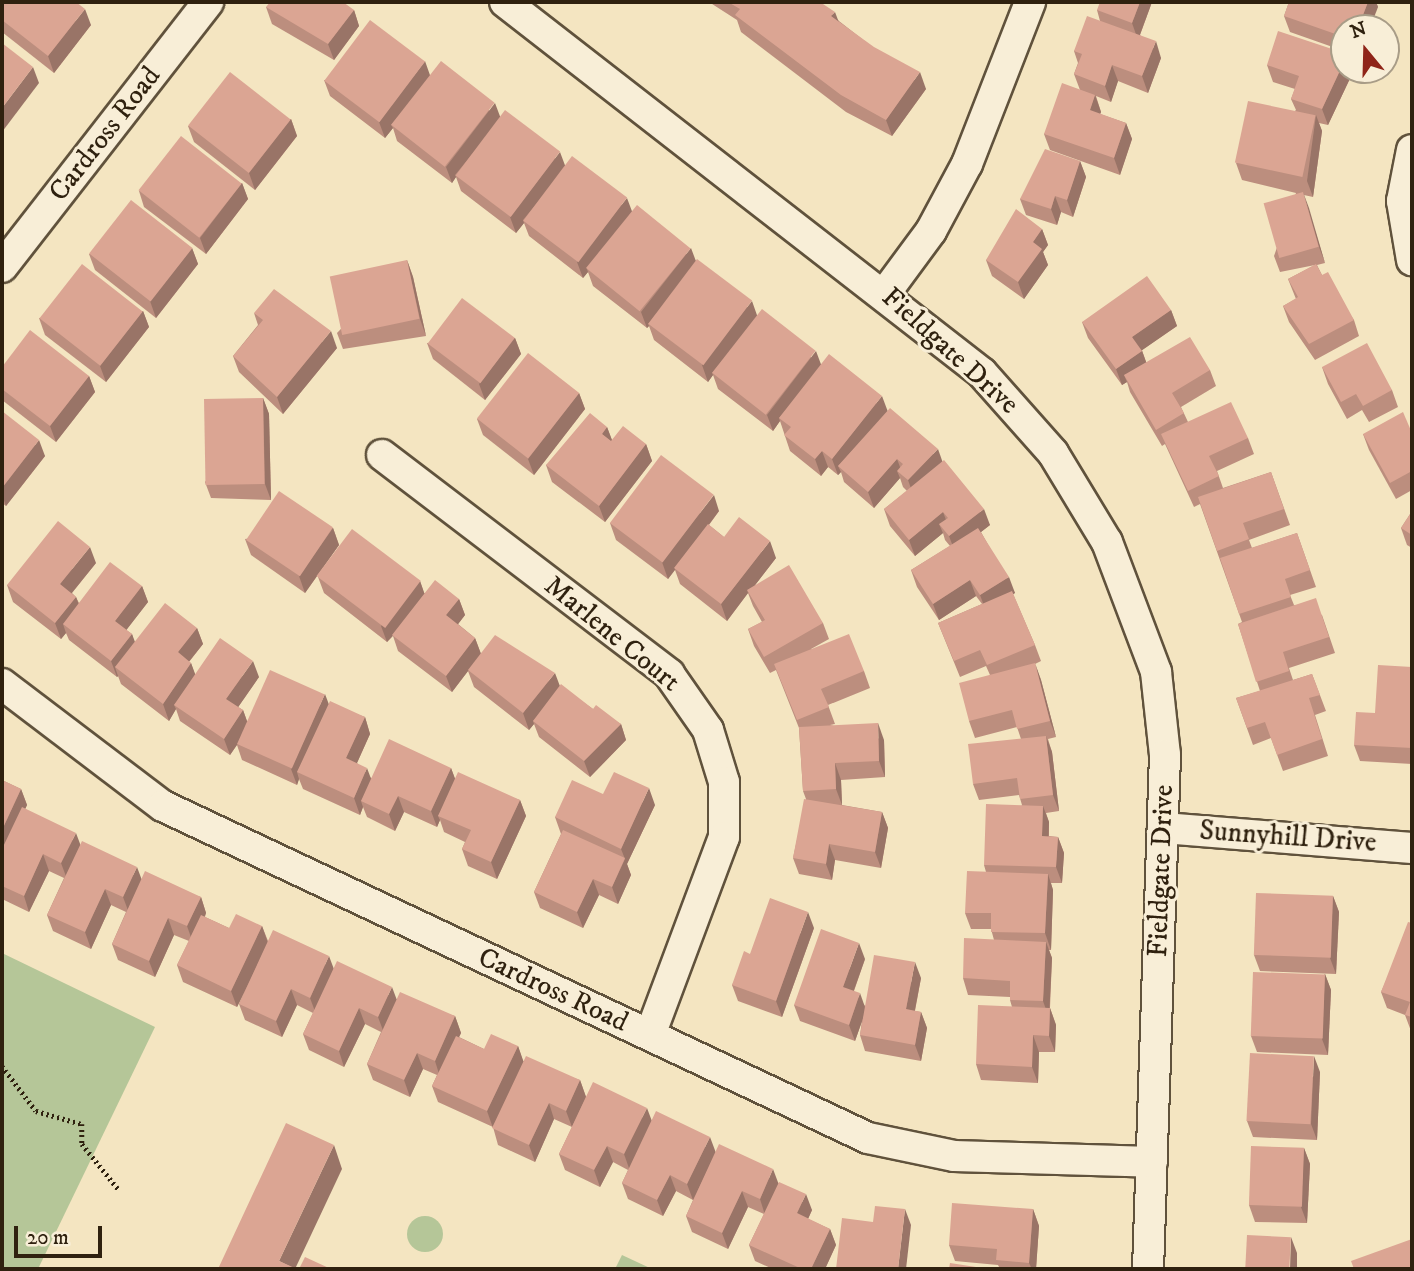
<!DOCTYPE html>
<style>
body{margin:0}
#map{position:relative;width:1414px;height:1271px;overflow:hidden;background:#f4e5c1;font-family:"IM FELL DW Pica",serif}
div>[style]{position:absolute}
.green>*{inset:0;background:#b5c698}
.round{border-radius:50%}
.path>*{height:4.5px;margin-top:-2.25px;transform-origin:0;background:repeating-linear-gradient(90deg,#2f210f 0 2px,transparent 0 5.5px)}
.roads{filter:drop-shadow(2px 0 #60523c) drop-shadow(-2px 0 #60523c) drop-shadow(0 2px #60523c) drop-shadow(0 -2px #60523c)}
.minor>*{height:30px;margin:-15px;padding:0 15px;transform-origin:15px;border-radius:15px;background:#f8eed7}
.wall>*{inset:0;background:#bc8e7e}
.shaded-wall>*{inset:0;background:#997467}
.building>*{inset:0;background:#dba593;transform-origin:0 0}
span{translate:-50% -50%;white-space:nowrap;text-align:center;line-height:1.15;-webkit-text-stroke:6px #f8eed7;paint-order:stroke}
.street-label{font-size:28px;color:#2f210f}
.frame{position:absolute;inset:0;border:4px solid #2f210f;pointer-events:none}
.north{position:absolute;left:1330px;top:14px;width:70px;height:70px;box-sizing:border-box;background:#f8eed7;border:2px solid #a89c87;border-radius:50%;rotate:341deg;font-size:19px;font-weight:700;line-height:28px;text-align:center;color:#2f210f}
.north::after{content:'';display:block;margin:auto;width:24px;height:32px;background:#8f2418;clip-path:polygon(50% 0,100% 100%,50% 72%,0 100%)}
.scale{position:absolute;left:14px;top:1226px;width:88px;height:32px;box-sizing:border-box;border:4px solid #2f210f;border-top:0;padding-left:9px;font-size:21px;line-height:24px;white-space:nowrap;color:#2f210f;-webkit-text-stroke:5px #f8eed7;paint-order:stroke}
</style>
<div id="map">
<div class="green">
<i style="clip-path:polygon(2px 953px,155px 1027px,38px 1269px,2px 1269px)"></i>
<i class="round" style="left:407px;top:1216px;width:36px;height:36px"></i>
<i style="clip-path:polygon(622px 1255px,652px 1269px,615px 1269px)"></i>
</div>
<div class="path">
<i style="left:2px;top:1066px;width:56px;rotate:52.9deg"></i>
<i style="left:36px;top:1111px;width:48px;rotate:15.8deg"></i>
<i style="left:82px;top:1124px;width:20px;rotate:90deg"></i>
<i style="left:82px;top:1144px;width:59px;rotate:51.2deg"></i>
</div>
<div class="roads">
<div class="minor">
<i style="left:505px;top:2px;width:604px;rotate:37.87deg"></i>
<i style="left:982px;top:373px;width:107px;rotate:48.4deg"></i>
<i style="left:1053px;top:453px;width:104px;rotate:58.8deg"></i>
<i style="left:1107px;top:542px;width:139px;rotate:69.3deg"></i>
<i style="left:1156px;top:672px;width:83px;rotate:83.8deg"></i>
<i style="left:1165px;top:755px;width:514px;rotate:91.89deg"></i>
<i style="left:1412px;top:150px;width:52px;rotate:101.1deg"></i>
<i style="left:1402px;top:201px;width:60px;rotate:80.4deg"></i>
<i style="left:2px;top:267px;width:336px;rotate:-52.1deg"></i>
<i style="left:886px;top:292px;width:76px;rotate:-53.6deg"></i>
<i style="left:931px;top:231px;width:76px;rotate:-61.8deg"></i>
<i style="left:967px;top:164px;width:174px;rotate:-68.7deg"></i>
<i style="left:382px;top:455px;width:361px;rotate:37.3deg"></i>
<i style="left:669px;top:674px;width:68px;rotate:55.1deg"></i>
<i style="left:708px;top:730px;width:54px;rotate:72.9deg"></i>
<i style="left:724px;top:782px;width:55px;rotate:90deg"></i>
<i style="left:724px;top:837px;width:211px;rotate:110.5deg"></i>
<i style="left:2px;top:684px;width:202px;rotate:37.2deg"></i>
<i style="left:163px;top:806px;width:779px;rotate:25.22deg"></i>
<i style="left:868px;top:1138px;width:88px;rotate:11.8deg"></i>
<i style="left:954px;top:1156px;width:198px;rotate:1.7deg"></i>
<i style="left:1163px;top:828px;width:250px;rotate:4.6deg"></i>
</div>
</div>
<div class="wall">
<i style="clip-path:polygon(2px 2px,91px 25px,54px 73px,2px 32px)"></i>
<i style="clip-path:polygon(709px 2px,820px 2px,839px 21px,926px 89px,892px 136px,846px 112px,741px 32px,737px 20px)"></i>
<i style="clip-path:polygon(1152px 2px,1140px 35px,1161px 58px,1148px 93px,1118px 81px,1111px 102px,1096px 96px,1101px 112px,1100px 114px,1126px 123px,1132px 139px,1120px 175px,1050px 150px,1044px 134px,1080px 90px,1074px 74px,1078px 63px,1074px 51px,1100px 21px,1097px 10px)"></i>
<i style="clip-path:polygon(1289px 2px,1376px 2px,1378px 7px,1344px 28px,1344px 51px,1290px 32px,1284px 16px)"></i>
<i style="clip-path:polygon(266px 7px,354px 10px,359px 26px,334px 60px,272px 24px)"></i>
<i style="clip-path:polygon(1267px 65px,1354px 70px,1328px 125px,1319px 123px,1322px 131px,1313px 197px,1304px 195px,1325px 263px,1317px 265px,1322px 275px,1354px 320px,1359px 336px,1315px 360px,1289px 322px,1283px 306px,1296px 299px,1288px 279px,1315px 265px,1280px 272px,1274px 256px,1296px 193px,1242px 180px,1236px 163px,1296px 110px,1291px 99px,1295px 89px,1273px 82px)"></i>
<i style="clip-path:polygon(430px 75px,500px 117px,565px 166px,632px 212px,696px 261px,757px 316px,821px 365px,887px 411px,942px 462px,990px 525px,981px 532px,1015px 593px,1013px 594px,1035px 645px,1041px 661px,1035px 664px,1041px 680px,1056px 737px,1048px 739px,1052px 752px,1059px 811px,1046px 813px,1049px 822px,1049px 836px,1058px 837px,1064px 853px,1062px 883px,1051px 883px,1053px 890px,1051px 950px,1049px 950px,1052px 958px,1050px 1008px,1056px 1025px,1055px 1052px,1039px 1052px,1038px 1083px,981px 1080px,976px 1064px,1012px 1007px,1010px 1000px,1010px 997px,968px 995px,963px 978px,994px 940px,991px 929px,971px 929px,965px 913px,986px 872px,984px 865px,1022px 805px,1019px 795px,979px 800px,973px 784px,1021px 739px,1017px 727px,975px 738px,969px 721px,990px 675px,986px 666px,960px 677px,938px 623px,982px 604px,976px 596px,939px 620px,917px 587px,911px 570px,950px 546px,945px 540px,943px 533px,915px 556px,890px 526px,884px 509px,907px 491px,903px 487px,900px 478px,874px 508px,844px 482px,841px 472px,838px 475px,828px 467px,821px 476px,790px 451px,780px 421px,773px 431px,718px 389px,713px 375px,708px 382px,654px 340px,649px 326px,647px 328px,593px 286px,588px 272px,583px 278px,529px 236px,524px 223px,516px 233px,461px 191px,456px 177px,452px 183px,397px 141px,393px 128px,385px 138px,330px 96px,324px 80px)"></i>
<i style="clip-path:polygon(291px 119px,297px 136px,255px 190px,194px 142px,188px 126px)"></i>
<i style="clip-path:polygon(1080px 161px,1086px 177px,1073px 217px,1061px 212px,1057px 225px,1026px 215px,1020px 199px)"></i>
<i style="clip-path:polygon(242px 183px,248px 199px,206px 254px,144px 207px,139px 191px)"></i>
<i style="clip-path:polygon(1042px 229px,1048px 245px,1043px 252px,1048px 265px,1024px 299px,992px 276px,986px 260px)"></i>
<i style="clip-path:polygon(192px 248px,198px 264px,156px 318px,95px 270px,89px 254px)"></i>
<i style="clip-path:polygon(407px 260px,413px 277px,426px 336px,343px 349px,337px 333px)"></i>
<i style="clip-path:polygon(1171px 310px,1177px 326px,1142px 350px,1146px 362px,1210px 370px,1216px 386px,1181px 407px,1188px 422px,1248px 438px,1254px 454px,1217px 471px,1223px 488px,1271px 472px,1290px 525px,1249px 540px,1252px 548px,1297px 533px,1316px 587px,1290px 595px,1294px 605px,1322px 615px,1335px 653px,1289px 668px,1293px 680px,1312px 674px,1326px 711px,1315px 715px,1328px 756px,1283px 771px,1271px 738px,1253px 745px,1236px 698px,1260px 691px,1238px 624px,1242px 622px,1200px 504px,1194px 507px,1165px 444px,1162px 446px,1130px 392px,1127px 382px,1122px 385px,1088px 338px,1082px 322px)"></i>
<i style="clip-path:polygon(143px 311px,149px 327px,106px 382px,45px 335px,39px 318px)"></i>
<i style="clip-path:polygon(254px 313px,337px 348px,283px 414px,239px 372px,233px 356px,258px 325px)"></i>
<i style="clip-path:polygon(515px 338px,521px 354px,485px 400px,433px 359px,427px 343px)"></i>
<i style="clip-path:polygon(2px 367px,89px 376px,95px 392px,56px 442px,2px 400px)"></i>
<i style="clip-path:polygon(1322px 367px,1392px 390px,1398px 407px,1369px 422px,1362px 410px,1347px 419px,1328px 384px)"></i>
<i style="clip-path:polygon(579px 393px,585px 409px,534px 475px,483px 435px,477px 419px)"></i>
<i style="clip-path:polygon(263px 398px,269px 414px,271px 500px,211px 498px,205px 482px)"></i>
<i style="clip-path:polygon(2px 411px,45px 456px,6px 506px,2px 503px)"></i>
<i style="clip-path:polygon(607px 427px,612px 440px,646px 444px,652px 461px,605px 522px,552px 482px,546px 465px)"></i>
<i style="clip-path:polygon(1412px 433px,1412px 490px,1396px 499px,1369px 450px,1363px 434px)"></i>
<i style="clip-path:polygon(719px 511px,709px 525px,724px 537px,776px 558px,755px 585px,823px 623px,829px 639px,811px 649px,864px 671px,870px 688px,828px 705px,835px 724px,830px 725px,884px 740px,885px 777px,841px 780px,842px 805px,882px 812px,888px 828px,881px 868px,835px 860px,832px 880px,799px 874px,793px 858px,806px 799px,803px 791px,799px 728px,776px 670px,770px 673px,754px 646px,748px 629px,762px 622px,753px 606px,748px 593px,727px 621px,680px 584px,675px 570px,668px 579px,616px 540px,610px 523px)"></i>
<i style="clip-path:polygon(1412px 511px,1412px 548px,1407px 545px,1401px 528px)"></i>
<i style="clip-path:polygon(333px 528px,339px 545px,305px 593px,251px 555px,245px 539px)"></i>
<i style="clip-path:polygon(96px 563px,72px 593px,76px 597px,79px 603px,142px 586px,148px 602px,126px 630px,132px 634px,134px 642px,197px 628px,203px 644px,189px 662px,191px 663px,195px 675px,259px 677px,238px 707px,243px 710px,247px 721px,328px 704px,365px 717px,370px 734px,357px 763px,371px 778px,451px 768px,455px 779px,520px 800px,526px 816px,497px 879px,468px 866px,462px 849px,465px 842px,444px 832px,440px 820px,437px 827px,404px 812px,395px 831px,367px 817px,363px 807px,360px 815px,303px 789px,299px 779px,297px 785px,242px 760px,237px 745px,230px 755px,180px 721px,176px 709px,169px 721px,121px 684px,118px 676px,117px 677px,69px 640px,66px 633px,61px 639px,13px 602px,7px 585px)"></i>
<i style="clip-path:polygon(318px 577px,420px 581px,424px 593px,459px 599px,465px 615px,458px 624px,475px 638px,481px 654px,560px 686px,593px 709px,621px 724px,626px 740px,590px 777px,539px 737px,534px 724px,529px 730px,474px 687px,468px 671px,452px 692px,398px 651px,393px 636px,387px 642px,324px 593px)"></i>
<i style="clip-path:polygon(1412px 667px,1412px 764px,1360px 761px,1354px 745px,1375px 713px)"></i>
<i style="clip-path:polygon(2px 780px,21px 789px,27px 805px,25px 809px,80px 845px,141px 879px,201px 897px,206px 913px,205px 917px,229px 928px,262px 926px,268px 941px,334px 969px,396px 999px,455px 1016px,461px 1033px,459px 1037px,484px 1049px,518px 1046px,523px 1061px,580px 1080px,586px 1097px,652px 1121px,778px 1183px,812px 1210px,808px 1219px,830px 1229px,836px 1245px,825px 1269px,773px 1269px,755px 1261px,749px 1245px,764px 1214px,748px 1207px,728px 1249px,692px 1232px,686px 1216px,693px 1200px,676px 1191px,663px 1216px,628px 1199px,622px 1183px,628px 1170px,613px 1162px,600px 1187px,565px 1170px,559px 1154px,572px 1127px,554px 1119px,535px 1162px,498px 1145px,493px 1127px,438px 1102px,432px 1086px,437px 1075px,423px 1069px,410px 1097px,373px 1080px,367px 1064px,381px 1032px,365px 1024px,344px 1067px,309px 1050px,303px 1034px,313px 1013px,297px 1005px,282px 1037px,245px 1020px,239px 1004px,245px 991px,237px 1007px,183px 982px,177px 965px,189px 941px,174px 935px,155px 977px,118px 960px,112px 944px,126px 912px,111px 905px,91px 949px,53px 931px,47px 915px,64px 878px,49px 871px,29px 912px,2px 899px)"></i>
<i style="clip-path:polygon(603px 794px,655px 805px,627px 864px,631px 875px,618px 904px,599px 895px,583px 928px,540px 908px,534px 892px,561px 834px,555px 817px)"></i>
<i style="clip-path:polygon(1333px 896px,1339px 912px,1336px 974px,1260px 971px,1254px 955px)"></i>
<i style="clip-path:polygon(1412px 923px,1412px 1031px,1411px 1031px,1405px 1015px,1387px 1008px,1381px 992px)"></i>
<i style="clip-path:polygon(814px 928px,782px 1017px,738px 1001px,732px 985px,750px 954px)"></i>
<i style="clip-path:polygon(865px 959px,854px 991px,865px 1006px,921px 978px,915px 1011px,921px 1012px,927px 1028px,921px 1061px,865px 1051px,860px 1035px,862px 1021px,855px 1041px,800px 1021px,794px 1005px)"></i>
<i style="clip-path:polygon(1325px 974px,1331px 990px,1328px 1055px,1257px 1052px,1251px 1036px)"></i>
<i style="clip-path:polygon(1320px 1072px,1317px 1140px,1253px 1137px,1247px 1121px)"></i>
<i style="clip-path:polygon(1304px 1148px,1310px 1164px,1307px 1223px,1255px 1222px,1249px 1205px)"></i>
<i style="clip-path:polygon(1033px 1209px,1039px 1226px,1036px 1269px,1000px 1269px,998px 1265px,955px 1261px,949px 1245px)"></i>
</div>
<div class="shaded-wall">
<i style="clip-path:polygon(1140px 2px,1152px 2px,1138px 40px,1132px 23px)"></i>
<i style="clip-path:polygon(1368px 2px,1376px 2px,1378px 7px,1370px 28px,1358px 28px)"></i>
<i style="clip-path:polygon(85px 9px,91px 25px,54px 73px,48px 56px)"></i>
<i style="clip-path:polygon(354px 10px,359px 26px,334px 60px,328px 44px)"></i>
<i style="clip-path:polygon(835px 12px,841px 28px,831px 16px)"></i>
<i style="clip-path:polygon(1156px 41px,1161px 58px,1148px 93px,1142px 76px)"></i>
<i style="clip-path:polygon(425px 61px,431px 78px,391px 125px,393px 128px,385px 138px,379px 122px)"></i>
<i style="clip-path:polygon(1344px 62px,1344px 70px,1354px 70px,1328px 125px,1322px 109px)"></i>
<i style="clip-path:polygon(1112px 65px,1118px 81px,1111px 102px,1105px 86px)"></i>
<i style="clip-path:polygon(33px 67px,39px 83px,2px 132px,2px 108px)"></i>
<i style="clip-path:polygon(920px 72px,926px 89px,892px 136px,886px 120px)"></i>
<i style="clip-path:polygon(1095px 95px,1101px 112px,1095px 126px,1090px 110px)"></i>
<i style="clip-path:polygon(495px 103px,501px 119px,455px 175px,456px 177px,452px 183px,446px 167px)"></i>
<i style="clip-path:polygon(1316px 115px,1322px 131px,1313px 197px,1307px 181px)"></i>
<i style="clip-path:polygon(291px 119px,297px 136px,255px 190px,249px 173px)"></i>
<i style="clip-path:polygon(1126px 123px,1132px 139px,1120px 175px,1114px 158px)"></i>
<i style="clip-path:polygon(560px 152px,566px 168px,523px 220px,524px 223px,516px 233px,510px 217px)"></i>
<i style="clip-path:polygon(1080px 161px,1086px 177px,1073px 217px,1067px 200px)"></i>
<i style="clip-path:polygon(242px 183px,248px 199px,206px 254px,200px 238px)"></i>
<i style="clip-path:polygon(1303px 192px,1309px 208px,1325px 263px,1319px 247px)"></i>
<i style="clip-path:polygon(1055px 196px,1061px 212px,1057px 225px,1051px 209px)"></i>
<i style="clip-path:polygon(627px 198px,633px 214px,587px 269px,588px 272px,583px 278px,577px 262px)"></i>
<i style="clip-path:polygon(1042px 229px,1048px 245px,1043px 252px,1048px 265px,1024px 299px,1018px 282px,1033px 242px)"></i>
<i style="clip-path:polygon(192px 248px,198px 264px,156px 318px,150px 301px)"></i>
<i style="clip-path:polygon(691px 248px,697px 264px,648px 324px,649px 326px,647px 328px,641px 312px)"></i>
<i style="clip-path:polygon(407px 260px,413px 277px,426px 336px,420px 319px)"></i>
<i style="clip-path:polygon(752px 301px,758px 318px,712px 373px,713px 375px,708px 382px,702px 365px)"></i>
<i style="clip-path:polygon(1171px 310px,1177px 326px,1138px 353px,1132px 337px)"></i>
<i style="clip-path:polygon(143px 311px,149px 327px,106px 382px,100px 366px)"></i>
<i style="clip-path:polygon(331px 331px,337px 348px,283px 414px,277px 397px)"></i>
<i style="clip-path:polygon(515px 338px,521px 354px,485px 400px,479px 384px)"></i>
<i style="clip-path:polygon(816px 351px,822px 367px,779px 418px,780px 421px,773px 431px,767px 415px)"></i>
<i style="clip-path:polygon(1142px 351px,1148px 367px,1124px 375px,1127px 382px,1122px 385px,1116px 369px)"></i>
<i style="clip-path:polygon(89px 376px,95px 392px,56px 442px,50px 426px)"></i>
<i style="clip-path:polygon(579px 393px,585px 409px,534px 475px,528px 459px)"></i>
<i style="clip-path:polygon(882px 396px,888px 412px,838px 466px,841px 472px,838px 475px,832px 459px)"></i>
<i style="clip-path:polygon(263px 398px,269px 414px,271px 500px,265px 484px)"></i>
<i style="clip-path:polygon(607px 427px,613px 443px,602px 434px)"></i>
<i style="clip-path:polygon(39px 440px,45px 456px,6px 506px,2px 495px,2px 488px)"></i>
<i style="clip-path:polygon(646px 444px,652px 461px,605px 522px,599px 506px)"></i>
<i style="clip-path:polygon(938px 449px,944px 466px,914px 497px,908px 480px)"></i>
<i style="clip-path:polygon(822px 451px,828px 467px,821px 476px,815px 459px)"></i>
<i style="clip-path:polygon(897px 459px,903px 475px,897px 471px,900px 478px,874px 508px,868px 492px)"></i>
<i style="clip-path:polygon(714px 495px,719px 511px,668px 579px,662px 562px)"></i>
<i style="clip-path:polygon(984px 509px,990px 525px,955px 552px,949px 536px)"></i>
<i style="clip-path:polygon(943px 512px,949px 528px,939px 524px,943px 533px,915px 556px,909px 540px)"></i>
<i style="clip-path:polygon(333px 528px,339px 545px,305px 593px,299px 576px)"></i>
<i style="clip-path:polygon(770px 541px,776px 558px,749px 593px,747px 590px,748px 593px,727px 621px,721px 604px)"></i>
<i style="clip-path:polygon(90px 547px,96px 563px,66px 600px,60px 584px)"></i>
<i style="clip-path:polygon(1009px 577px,1015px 593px,986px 611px,980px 595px)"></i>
<i style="clip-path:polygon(970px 580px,976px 596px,939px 620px,933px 604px)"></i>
<i style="clip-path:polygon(420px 581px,426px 598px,387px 642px,381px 626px)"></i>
<i style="clip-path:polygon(142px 586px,148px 602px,121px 637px,115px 621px)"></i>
<i style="clip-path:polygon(76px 597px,82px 613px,63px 624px,66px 633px,61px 639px,55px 623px)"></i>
<i style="clip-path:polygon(459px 599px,465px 615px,452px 632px,446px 615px)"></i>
<i style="clip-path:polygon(197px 628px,203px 644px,183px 669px,178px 652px)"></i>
<i style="clip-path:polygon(132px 634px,138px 650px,115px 667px,118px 676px,117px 677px,111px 661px)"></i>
<i style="clip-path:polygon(475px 638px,481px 654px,452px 692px,446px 676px)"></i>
<i style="clip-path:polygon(253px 661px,259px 677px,232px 716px,226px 699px)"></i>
<i style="clip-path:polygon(191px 663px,197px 679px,174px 705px,176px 709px,169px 721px,163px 704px)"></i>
<i style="clip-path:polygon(1035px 663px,1041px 680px,1056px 737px,1050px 721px)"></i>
<i style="clip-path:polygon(555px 673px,561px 689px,533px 721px,534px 724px,529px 730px,523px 713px)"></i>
<i style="clip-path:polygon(325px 694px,331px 710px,297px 772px,299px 779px,297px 785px,291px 769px)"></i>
<i style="clip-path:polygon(243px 710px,249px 727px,230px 755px,224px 739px)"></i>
<i style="clip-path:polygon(365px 717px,370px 734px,352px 774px,346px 758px)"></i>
<i style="clip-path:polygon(878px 723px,884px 740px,885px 777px,879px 761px)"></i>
<i style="clip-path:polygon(621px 724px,626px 740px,590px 777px,584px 761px)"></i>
<i style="clip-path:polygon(1046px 736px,1052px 752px,1059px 811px,1053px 795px)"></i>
<i style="clip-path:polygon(835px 763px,841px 780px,842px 805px,836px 789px)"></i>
<i style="clip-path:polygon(367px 768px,373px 784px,361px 801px,363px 807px,360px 815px,354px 798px)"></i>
<i style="clip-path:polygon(451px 768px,457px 784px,438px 816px,440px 820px,437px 827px,431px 811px)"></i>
<i style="clip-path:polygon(649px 788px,655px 805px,627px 864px,631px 875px,618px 904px,612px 887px,625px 859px,621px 849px)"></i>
<i style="clip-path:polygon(21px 789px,27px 805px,2px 859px,2px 830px)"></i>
<i style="clip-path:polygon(398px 796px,404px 812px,395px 831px,389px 814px)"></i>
<i style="clip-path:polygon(520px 800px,526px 816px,497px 879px,491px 862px)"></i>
<i style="clip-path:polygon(1043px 806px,1049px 822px,1048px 852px,1042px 836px)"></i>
<i style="clip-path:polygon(882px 812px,888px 828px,881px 868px,875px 852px)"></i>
<i style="clip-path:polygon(76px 833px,82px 849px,67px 879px,61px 863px)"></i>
<i style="clip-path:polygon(1058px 837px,1064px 853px,1062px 883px,1056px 867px)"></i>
<i style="clip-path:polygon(829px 844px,835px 860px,832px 880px,826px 864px)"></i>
<i style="clip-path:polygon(43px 854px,49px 871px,29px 912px,24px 896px)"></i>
<i style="clip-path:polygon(137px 867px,143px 883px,129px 913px,123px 897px)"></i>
<i style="clip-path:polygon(1048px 874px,1053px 890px,1051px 950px,1045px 933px)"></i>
<i style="clip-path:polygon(593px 879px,599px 895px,583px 928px,577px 912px)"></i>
<i style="clip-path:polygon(105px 889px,111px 905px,91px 949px,85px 932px)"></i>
<i style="clip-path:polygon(1333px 896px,1339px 912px,1336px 974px,1330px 958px)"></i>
<i style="clip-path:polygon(201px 897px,206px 913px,193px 943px,187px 926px)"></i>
<i style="clip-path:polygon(808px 912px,814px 928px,782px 1017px,776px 1001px)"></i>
<i style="clip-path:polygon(168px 918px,174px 935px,155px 977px,149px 961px)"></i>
<i style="clip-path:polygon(262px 926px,268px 943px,237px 1007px,231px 991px)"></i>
<i style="clip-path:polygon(1046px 942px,1052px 958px,1049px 1018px,1043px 1001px)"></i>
<i style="clip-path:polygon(859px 943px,865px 959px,849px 1004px,843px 987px)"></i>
<i style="clip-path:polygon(329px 956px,335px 972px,316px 1014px,310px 998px)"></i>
<i style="clip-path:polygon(915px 962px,921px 978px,912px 1025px,906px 1009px)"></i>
<i style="clip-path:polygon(1325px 974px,1331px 990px,1328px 1055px,1322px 1039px)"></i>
<i style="clip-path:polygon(392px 987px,398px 1003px,384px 1033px,378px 1017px)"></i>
<i style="clip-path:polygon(291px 989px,297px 1005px,282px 1037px,276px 1021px)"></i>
<i style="clip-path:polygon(860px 993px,866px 1010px,855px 1041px,849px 1025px)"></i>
<i style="clip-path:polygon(359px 1008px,365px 1024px,344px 1067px,339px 1051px)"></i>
<i style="clip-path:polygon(1050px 1008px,1056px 1025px,1055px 1052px,1049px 1036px)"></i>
<i style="clip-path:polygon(921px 1012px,927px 1028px,921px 1061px,915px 1045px)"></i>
<i style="clip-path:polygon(455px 1016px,461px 1033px,440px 1077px,435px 1061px)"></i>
<i style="clip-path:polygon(1033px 1035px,1039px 1052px,1038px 1083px,1032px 1067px)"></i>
<i style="clip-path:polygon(518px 1046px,524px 1063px,493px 1128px,487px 1111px)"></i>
<i style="clip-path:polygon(417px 1053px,423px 1069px,410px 1097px,404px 1080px)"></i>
<i style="clip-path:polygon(1314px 1056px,1320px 1072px,1317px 1140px,1311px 1124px)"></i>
<i style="clip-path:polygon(580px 1080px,586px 1097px,572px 1127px,566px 1111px)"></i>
<i style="clip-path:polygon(549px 1103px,554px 1119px,535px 1162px,529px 1145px)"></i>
<i style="clip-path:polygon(647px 1108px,653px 1124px,630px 1171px,624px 1154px)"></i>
<i style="clip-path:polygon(710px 1137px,716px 1153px,693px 1200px,687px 1184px)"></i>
<i style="clip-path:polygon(334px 1145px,342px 1169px,295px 1269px,279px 1261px)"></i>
<i style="clip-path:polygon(607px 1146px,613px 1162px,600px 1187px,594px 1170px)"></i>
<i style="clip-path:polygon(1304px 1148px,1310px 1164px,1307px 1223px,1301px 1207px)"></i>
<i style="clip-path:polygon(773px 1169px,779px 1185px,765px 1215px,760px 1199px)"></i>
<i style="clip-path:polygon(670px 1175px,676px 1191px,663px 1216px,657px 1200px)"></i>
<i style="clip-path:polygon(742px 1191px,748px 1207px,728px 1249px,722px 1233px)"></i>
<i style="clip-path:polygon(806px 1194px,812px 1210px,803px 1230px,797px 1213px)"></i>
<i style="clip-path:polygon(905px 1209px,911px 1225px,906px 1269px,898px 1269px)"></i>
<i style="clip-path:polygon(1033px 1209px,1039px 1226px,1036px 1269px,1032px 1269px,1029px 1263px)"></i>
<i style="clip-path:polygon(830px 1229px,836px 1245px,825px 1269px,811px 1269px)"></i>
<i style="clip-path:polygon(1291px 1237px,1297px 1253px,1297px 1269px,1290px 1269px)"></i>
</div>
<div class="building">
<i style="clip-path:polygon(2px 2px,76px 2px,85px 9px,48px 56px,2px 20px)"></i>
<i style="clip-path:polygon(270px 2px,343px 2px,354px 10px,328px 44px,266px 7px)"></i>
<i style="clip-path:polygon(728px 2px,820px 2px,835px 12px,831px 16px,874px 47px,920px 72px,886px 120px,841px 95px,735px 15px,740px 9px)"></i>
<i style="clip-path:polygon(1100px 2px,1140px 2px,1132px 23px,1097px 10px)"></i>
<i style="clip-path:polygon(1289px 2px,1368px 2px,1358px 28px,1344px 28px,1344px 37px,1284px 16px)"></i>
<i style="clip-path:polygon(1087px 16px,1156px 41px,1142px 76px,1112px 65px,1105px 86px,1074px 74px,1082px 54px,1074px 51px)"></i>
<i style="left:370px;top:20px;width:69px;height:76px;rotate:37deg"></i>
<i style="clip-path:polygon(1278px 31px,1344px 53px,1344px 62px,1322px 109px,1291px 99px,1299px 76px,1267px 65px)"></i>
<i style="clip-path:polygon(2px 43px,33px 67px,2px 108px)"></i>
<i style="left:441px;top:61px;width:68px;height:81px;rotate:38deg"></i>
<i style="left:230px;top:72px;width:77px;height:68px;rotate:38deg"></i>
<i style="clip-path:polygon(1062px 83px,1095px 95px,1090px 110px,1126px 123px,1114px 158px,1044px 134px)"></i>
<i style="left:1248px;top:101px;width:69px;height:63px;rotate:12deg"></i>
<i style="left:505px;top:110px;width:69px;height:82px;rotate:37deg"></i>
<i style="left:181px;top:136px;width:77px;height:69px;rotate:38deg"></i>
<i style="clip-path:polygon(1045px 149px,1080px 161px,1067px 200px,1055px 196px,1051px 209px,1020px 199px)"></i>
<i style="left:572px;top:156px;width:69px;height:81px;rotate:37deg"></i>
<i style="left:1303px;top:192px;width:57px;height:41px;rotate:74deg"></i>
<i style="left:131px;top:200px;width:78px;height:68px;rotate:38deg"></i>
<i style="left:637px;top:205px;width:69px;height:81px;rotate:39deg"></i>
<i style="clip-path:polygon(1016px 209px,1042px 229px,1033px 242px,1042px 249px,1018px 282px,986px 260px)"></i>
<i style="left:697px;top:259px;width:69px;height:81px;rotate:37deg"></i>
<i style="left:407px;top:260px;width:60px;height:79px;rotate:78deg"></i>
<i style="left:82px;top:264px;width:77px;height:69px;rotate:38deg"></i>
<i style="clip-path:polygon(1316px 264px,1322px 275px,1328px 272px,1354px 320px,1309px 344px,1283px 306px,1298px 297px,1288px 279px)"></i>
<i style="clip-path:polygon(1147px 276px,1171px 310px,1132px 337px,1142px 351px,1116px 369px,1082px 322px)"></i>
<i style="clip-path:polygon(274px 289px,331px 331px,277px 397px,233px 356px,263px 320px,254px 313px)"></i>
<i style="left:462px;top:298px;width:66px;height:57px;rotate:37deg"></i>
<i style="left:762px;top:309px;width:68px;height:81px;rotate:38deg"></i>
<i style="clip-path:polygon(30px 330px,89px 376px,50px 426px,2px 389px,2px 367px)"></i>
<i style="clip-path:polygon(1190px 337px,1210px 370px,1172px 393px,1184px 413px,1156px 430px,1124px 375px)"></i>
<i style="clip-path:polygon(1367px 343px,1392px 390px,1363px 406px,1356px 394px,1341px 402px,1322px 367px)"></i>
<i style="left:528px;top:353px;width:65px;height:83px;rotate:38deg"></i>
<i style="clip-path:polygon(829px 354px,882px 396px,832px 459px,822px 451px,815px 459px,784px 435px,791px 427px,779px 418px)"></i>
<i style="left:263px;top:398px;width:86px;height:59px;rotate:89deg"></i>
<i style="clip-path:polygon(1231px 402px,1248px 438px,1209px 456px,1219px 476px,1188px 491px,1161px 434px)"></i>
<i style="clip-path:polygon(890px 408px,938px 449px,908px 480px,897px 471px,903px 464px,897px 459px,868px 492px,838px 466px)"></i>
<i style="clip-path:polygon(2px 411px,39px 440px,2px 488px)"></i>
<i style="clip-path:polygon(1403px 412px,1412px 433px,1412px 471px,1390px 483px,1363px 434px)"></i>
<i style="clip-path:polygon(590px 413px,607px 427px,602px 434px,611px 441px,623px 426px,646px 444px,599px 506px,546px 465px)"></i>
<i style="left:661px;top:455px;width:66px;height:85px;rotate:37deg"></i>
<i style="clip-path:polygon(944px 460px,984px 509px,949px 536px,939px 524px,948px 518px,943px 512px,909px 540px,884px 509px)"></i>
<i style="clip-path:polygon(1271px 472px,1284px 509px,1243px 523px,1249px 539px,1217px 551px,1198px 497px)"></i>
<i style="left:279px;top:491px;width:65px;height:59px;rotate:34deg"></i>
<i style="clip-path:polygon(1412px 511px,1412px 535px,1401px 528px)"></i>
<i style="clip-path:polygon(739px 517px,770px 541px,721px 604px,674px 568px,708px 524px,724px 537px)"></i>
<i style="clip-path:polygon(58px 521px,90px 547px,60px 584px,76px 597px,55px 623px,7px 585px)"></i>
<i style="clip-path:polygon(978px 528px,1009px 577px,980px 595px,970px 580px,933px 604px,911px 570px)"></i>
<i style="left:352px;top:529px;width:86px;height:59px;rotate:37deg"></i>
<i style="clip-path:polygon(1297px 533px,1310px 570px,1285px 579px,1291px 597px,1239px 614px,1220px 558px)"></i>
<i style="clip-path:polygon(110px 562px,142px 586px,115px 621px,132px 634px,111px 661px,63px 624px)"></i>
<i style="clip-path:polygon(789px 565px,823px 623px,764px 657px,748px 629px,765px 620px,747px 590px)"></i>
<i style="clip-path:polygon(435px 580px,459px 599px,446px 615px,475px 638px,446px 676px,392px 635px)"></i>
<i style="clip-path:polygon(1012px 591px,1035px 645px,987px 665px,980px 650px,954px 661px,938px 623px)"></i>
<i style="clip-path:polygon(1316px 598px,1329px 637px,1283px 652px,1289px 671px,1256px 682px,1238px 624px)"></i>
<i style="clip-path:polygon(165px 603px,197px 628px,178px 652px,191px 663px,163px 704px,115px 667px)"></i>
<i style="clip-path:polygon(849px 634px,864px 671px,821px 689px,829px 707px,797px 720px,774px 664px)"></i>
<i style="clip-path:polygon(495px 635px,555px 673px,523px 713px,468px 670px)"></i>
<i style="clip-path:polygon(220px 638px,253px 661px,226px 699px,243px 710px,224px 739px,174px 705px)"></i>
<i style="clip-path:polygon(1035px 663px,1050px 721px,1017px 729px,1012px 710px,969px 721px,959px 683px)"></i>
<i style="clip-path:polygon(1378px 665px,1412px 667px,1412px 748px,1354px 745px,1356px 712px,1375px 713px)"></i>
<i style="left:270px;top:670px;width:60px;height:81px;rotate:24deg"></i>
<i style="clip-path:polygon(1312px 674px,1320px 695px,1309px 698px,1322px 739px,1277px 755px,1265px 722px,1247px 728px,1236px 698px)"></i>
<i style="clip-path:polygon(561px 684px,593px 709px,596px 705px,621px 724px,584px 761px,533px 721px)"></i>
<i style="clip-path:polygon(330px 701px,365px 717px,346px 758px,367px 768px,354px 798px,297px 772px)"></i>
<i style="clip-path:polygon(878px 723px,879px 761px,835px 763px,836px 789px,803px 791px,799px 727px)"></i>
<i style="clip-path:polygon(1046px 736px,1053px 795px,1020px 799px,1017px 778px,973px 784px,968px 744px)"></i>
<i style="clip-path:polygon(389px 739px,451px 768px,431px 811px,398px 796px,389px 814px,361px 801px)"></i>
<i style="clip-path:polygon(458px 772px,520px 800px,491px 862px,462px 849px,471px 830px,438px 816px)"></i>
<i style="clip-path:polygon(614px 772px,649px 788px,621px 849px,555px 817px,572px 780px,603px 794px)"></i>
<i style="clip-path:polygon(2px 780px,21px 789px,2px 830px)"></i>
<i style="clip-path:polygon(804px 799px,882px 812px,875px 852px,829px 844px,826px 864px,793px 858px)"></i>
<i style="clip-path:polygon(986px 804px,1043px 806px,1042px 836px,1058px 837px,1056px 867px,984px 865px)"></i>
<i style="clip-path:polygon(22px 807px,76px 833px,61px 863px,43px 854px,24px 896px,2px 886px,2px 849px)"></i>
<i style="clip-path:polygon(563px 830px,625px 858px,612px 887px,593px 879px,577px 912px,534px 892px)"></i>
<i style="clip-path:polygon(82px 841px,137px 867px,123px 897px,105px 889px,85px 932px,47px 915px)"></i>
<i style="clip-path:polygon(145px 871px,201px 897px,187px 926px,168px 918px,149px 961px,112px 944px)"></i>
<i style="clip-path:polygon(967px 871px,1048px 874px,1045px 933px,991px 932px,991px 913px,965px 913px)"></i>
<i style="left:1256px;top:893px;width:77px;height:62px;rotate:2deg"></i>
<i style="clip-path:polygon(770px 898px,808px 912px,776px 1001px,732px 985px,744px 951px,750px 954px)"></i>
<i style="clip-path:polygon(236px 914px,262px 926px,231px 991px,177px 965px,201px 915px,229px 928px)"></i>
<i style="clip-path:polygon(1408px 922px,1412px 923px,1412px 1017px,1405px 1015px,1410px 1002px,1381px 992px)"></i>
<i style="clip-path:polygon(821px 929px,859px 943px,843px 987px,860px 993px,849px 1025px,794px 1005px)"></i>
<i style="clip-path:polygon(273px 930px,329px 956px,310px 998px,291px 989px,276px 1021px,239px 1004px)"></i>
<i style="clip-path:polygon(964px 938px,1046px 942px,1043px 1001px,1010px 1000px,1010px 981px,963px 978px)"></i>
<i style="clip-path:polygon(874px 955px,915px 962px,906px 1009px,921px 1012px,915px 1045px,860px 1035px)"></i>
<i style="clip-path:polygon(337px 961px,392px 987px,378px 1017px,359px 1008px,339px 1051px,303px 1034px)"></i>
<i style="left:1253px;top:972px;width:72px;height:64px;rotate:2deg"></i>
<i style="clip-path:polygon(400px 992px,455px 1016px,435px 1061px,417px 1053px,404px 1080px,367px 1064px)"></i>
<i style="clip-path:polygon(978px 1005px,1050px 1008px,1049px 1036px,1033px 1035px,1032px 1067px,976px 1064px)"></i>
<i style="clip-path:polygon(491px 1034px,518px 1046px,487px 1111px,432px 1086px,456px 1036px,484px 1049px)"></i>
<i style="left:1250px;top:1053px;width:64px;height:68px;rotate:3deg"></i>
<i style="clip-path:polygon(526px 1056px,580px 1080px,566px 1111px,549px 1103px,529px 1145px,492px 1128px)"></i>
<i style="clip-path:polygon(593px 1082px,647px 1108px,624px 1154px,607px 1146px,594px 1170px,559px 1154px)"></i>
<i style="clip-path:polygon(656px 1111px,710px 1137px,687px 1184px,670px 1175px,657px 1200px,622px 1183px)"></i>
<i style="clip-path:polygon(286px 1123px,334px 1145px,279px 1261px,297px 1269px,218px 1269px)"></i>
<i style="clip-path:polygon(719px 1144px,773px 1169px,760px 1199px,742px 1191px,722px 1233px,686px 1216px)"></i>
<i style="left:1251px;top:1146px;width:53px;height:59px;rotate:2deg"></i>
<i style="clip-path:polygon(779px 1182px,806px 1194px,797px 1213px,830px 1229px,811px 1269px,802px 1269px,749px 1245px)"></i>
<i style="clip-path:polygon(952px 1203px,1033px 1209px,1029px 1263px,996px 1260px,997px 1249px,949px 1245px)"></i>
<i style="clip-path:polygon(875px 1206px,905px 1209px,898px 1269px,836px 1269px,842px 1218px,873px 1222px)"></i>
<i style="left:1247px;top:1235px;width:44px;height:34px;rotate:3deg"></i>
<i style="clip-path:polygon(1412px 1239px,1412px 1269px,1354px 1269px,1351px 1261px)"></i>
<i style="clip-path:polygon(305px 1257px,331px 1269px,299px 1269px)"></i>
<i style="clip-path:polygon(950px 1263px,989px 1269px,949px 1269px)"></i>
</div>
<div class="street-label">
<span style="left:105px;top:134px;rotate:-52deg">Cardross Road</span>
<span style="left:950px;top:351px;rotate:42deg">Fieldgate Drive</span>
<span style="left:612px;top:634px;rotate:39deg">Marlene Court</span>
<span style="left:1288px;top:837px;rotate:4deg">Sunnyhill Drive</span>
<span style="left:1161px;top:871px;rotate:-88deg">Fieldgate Drive</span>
<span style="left:553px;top:990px;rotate:25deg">Cardross Road</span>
</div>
<div class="frame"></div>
<div class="north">N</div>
<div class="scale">20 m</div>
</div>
